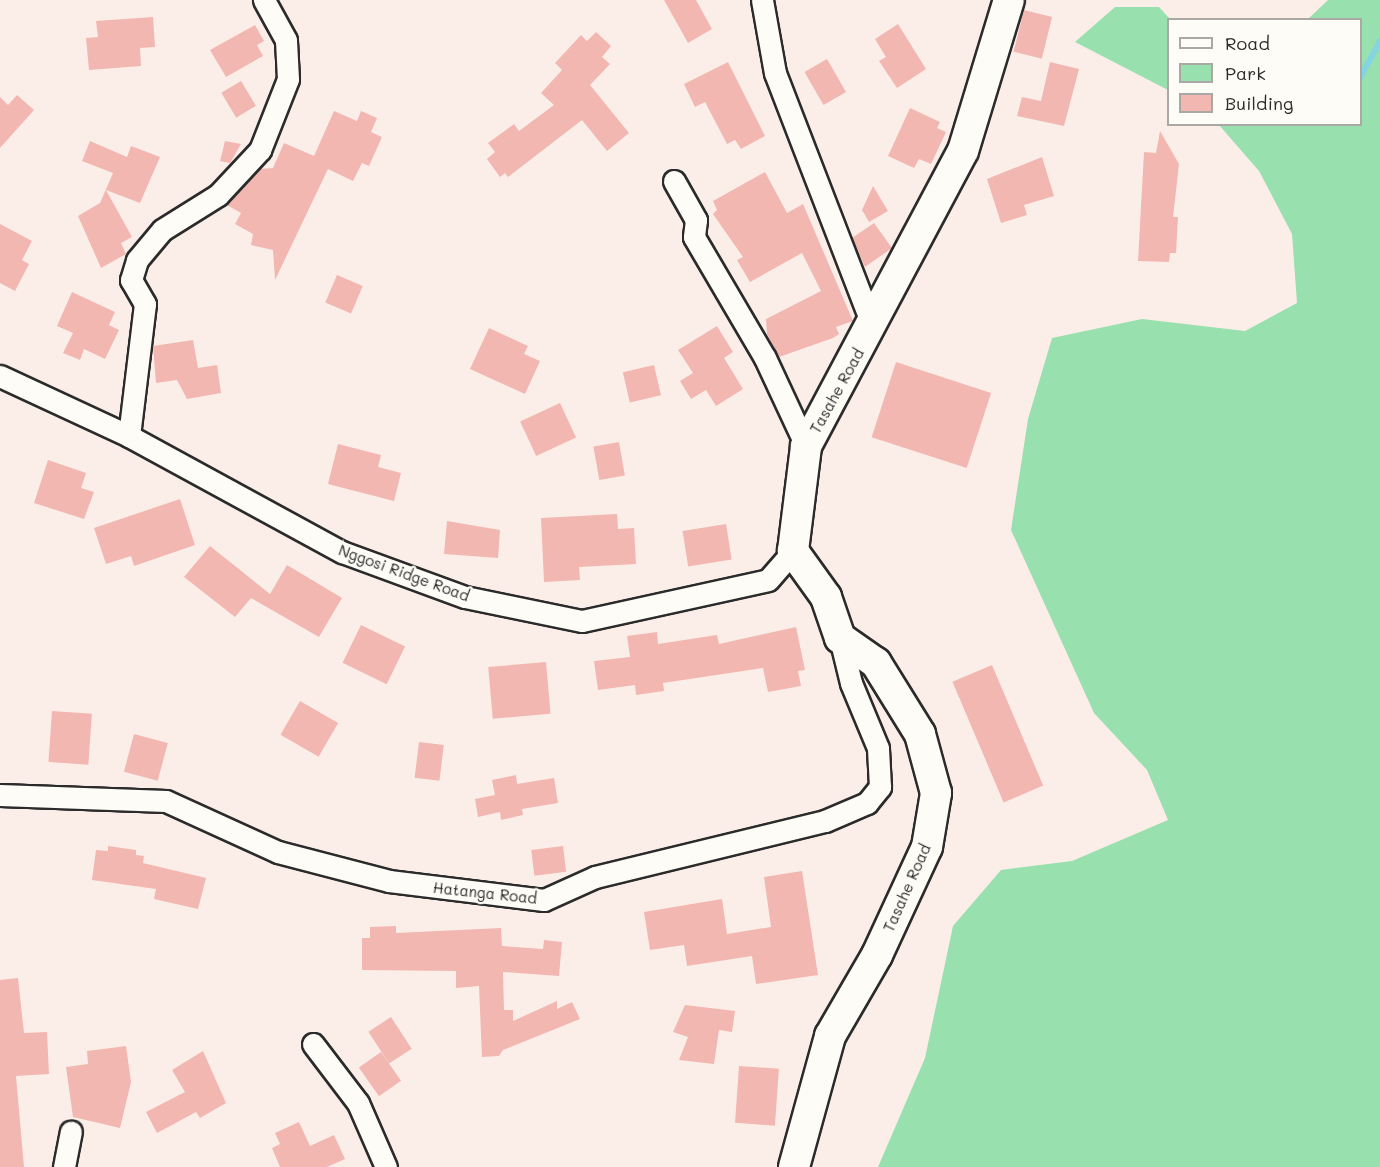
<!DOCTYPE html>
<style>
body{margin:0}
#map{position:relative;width:1380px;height:1167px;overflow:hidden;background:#fbeee9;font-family:Mali,sans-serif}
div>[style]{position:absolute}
.green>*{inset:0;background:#98e0ae}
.stream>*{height:6px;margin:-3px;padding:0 3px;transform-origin:3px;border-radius:3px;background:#85d4e2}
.building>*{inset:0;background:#f3b7b1;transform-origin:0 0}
.roads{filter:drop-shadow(2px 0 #2b2b2b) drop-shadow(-2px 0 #2b2b2b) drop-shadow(0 2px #2b2b2b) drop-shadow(0 -2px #2b2b2b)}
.street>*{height:21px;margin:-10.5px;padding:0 10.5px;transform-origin:10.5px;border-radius:10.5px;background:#fdfcf7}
.secondary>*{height:30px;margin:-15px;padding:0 15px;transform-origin:15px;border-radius:15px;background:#fdfcf7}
span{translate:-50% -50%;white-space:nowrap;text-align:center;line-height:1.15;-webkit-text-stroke:4.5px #fdfcf7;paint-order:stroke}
.street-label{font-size:15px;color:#2b2b2b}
.legend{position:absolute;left:1167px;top:18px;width:195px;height:108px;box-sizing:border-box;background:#fdfcf7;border:2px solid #a9a8a5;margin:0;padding:8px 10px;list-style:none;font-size:18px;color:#2b2b2b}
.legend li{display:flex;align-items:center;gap:12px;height:30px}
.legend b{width:30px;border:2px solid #a9a8a5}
</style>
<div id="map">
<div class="green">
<i style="clip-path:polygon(1328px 0,1380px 0,1380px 1167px,878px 1167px,925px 1058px,953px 926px,1001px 870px,1072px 861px,1168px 820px,1147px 770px,1094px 713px,1011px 530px,1028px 419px,1052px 338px,1142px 319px,1245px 331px,1297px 303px,1292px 234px,1259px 171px,1219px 125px,1360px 124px,1360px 20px,1308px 19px)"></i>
<i style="clip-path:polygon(1115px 7px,1159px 7px,1170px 19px,1168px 90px,1075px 42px)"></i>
</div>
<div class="stream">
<i style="left:1360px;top:78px;width:42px;rotate:-61.6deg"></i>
</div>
<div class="building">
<i style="clip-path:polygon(664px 0,696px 0,712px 29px,688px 43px)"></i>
<i style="left:1024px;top:10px;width:29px;height:43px;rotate:14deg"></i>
<i style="clip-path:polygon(153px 17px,155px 47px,140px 48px,141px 66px,89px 70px,86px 38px,98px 37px,96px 21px)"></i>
<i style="clip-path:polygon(898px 24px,926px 69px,897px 88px,879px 61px,886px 57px,875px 39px)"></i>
<i style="clip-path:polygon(255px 25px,264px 41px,257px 45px,263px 56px,226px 77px,210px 50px)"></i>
<i style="clip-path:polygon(596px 32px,611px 46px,602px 57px,610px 64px,590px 85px,629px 133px,607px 151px,582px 120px,508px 177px,505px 173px,500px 177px,487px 159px,495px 152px,488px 143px,514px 124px,519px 131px,554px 105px,541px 93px,562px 70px,555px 63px,581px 35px,587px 41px)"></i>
<i style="left:827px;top:59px;width:38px;height:26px;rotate:60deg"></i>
<i style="clip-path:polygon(728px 62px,765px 136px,741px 149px,735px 140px,727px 144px,705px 102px,695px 107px,684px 84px)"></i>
<i style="clip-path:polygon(1050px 62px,1079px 69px,1064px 126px,1017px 116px,1022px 97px,1041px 101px)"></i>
<i style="left:241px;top:81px;width:29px;height:23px;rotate:59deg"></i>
<i style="clip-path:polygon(17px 95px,34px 110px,0 148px,0 97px,8px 105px)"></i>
<i style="clip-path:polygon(910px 108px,940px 122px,937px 128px,946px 132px,931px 164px,919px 159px,914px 168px,888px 156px)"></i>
<i style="clip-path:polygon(334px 111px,357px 121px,361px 111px,377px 118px,371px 132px,382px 137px,369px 166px,362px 163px,353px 181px,328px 169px,275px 280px,273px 250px,251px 245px,253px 234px,235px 224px,241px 213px,227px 205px,260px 169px,273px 168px,284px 143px,314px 156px)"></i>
<i style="clip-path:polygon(1160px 131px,1179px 164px,1173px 217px,1178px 217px,1176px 253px,1170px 253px,1169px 262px,1138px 261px,1144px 152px,1156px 153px)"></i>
<i style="clip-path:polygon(90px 141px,127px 157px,131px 146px,160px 157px,140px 203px,106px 190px,132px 237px,121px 243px,126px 254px,101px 268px,78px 216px,100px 203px,113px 173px,82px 161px)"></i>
<i style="clip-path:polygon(225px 141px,241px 144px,230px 163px,220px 161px)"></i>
<i style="clip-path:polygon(1042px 157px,1054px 196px,1024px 205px,1027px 215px,1001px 223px,987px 179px)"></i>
<i style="clip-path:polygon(765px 172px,787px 213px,803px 204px,853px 321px,836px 327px,839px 334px,833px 338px,779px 357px,767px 334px,766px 319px,821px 291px,802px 253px,750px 282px,737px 260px,743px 257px,713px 214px,717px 210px,713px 201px)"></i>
<i style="clip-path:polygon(873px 186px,888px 211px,869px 222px,862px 210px)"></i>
<i style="clip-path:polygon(874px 223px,892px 248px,865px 267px,852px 238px)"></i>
<i style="clip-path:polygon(0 224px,32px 241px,22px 260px,29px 264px,15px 291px,0 283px)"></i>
<i style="left:337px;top:275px;width:28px;height:30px;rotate:23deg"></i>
<i style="clip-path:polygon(72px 292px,115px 312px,109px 325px,119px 330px,105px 359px,84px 349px,80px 360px,63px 353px,73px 333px,57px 326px)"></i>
<i style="clip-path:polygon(717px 326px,733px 352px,724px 358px,743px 389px,716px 406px,706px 390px,691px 399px,680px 381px,693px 373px,678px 350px)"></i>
<i style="clip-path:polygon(489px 328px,528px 346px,524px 354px,540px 361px,525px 394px,470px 369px)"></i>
<i style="clip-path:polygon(193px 340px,198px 368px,217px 365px,221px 393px,187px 399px,177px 380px,156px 383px,153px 346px)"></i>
<i style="left:896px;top:362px;width:100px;height:79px;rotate:18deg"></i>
<i style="left:654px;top:365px;width:31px;height:32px;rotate:77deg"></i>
<i style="left:560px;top:403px;width:38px;height:44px;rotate:65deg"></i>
<i style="left:619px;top:442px;width:34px;height:26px;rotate:80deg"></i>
<i style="clip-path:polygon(338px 444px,381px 455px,378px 467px,401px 473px,394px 501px,328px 484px)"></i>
<i style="clip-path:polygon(48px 460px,86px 473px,81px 488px,94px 492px,84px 519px,34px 503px)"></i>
<i style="clip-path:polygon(180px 499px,195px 545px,134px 566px,131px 556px,106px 564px,94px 528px)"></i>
<i style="clip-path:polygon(617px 514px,618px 529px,634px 528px,636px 564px,579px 567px,580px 580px,544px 582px,541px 518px)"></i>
<i style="clip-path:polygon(447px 521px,500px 530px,498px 558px,444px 554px)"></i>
<i style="left:726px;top:524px;width:36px;height:44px;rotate:81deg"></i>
<i style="clip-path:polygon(210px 546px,270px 594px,287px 565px,342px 598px,319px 637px,251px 598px,235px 617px,184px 577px)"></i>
<i style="left:361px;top:625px;width:49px;height:42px;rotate:26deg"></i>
<i style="clip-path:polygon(796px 627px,805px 670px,798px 671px,801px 686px,768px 692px,763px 668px,663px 683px,664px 691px,636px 695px,635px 685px,598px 690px,594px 661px,630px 657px,627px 636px,657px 632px,658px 644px,717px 635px,719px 644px)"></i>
<i style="left:546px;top:662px;width:52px;height:58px;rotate:85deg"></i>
<i style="left:992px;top:665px;width:131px;height:43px;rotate:67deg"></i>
<i style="left:300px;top:701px;width:44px;height:39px;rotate:30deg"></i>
<i style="left:52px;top:711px;width:40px;height:51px;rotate:4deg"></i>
<i style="left:134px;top:734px;width:35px;height:39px;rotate:15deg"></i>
<i style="left:419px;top:742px;width:25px;height:36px;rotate:7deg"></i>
<i style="clip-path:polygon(516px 775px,517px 784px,554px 778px,558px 803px,522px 809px,523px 815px,501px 820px,500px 812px,478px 817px,475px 799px,495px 795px,492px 780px)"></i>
<i style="clip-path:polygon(108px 846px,136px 850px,136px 855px,144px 856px,143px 863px,206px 878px,198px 909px,154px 899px,156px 889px,92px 880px,96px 850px,108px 851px)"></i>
<i style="left:563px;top:846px;width:26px;height:32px;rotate:83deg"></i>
<i style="clip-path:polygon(802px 871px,818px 975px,756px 984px,752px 956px,687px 966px,684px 945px,650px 950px,644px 912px,722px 899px,727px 934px,771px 927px,764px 877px)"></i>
<i style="clip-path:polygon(396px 926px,396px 933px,501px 928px,502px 946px,543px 949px,544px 940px,562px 942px,559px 976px,503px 972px,504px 1010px,513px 1010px,513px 1021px,557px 1001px,557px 1009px,572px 1002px,580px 1019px,503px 1050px,499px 1056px,482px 1057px,479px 986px,456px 988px,456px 971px,362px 970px,362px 938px,370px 938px,370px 927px)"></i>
<i style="clip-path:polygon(18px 978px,24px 1033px,47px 1032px,49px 1074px,16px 1076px,24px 1167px,0 1167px,0 980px)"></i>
<i style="clip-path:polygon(685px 1005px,735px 1011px,732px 1032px,719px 1030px,714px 1064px,679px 1060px,688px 1037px,673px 1032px)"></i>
<i style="left:391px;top:1017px;width:38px;height:27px;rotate:57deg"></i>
<i style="clip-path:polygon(126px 1046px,131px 1082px,120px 1128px,73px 1117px,66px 1067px,88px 1064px,87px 1051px)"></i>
<i style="clip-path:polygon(203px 1051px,226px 1103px,200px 1118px,196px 1112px,157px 1133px,146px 1112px,185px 1092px,172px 1070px)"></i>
<i style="left:381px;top:1052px;width:35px;height:27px;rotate:55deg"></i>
<i style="left:739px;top:1066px;width:40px;height:57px;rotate:4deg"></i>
<i style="clip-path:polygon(299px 1122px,310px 1146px,334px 1135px,345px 1159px,327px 1167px,280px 1167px,272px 1148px,280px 1144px,275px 1133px)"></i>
</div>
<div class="roads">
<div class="street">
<i style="left:762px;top:0;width:74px;rotate:79.9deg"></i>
<i style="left:775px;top:73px;width:269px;rotate:68.9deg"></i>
<i style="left:674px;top:181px;width:45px;rotate:60.6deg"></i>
<i style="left:696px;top:220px;width:17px;rotate:97deg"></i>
<i style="left:694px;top:237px;width:140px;rotate:59.6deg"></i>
<i style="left:765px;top:358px;width:97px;rotate:65deg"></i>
<i style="left:0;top:376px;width:142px;rotate:24.9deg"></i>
<i style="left:129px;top:436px;width:243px;rotate:28.6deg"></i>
<i style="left:342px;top:552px;width:131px;rotate:20.1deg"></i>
<i style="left:465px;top:597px;width:119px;rotate:11.6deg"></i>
<i style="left:582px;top:621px;width:190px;rotate:-12.4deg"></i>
<i style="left:768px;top:580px;width:38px;rotate:-49deg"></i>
<i style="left:129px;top:436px;width:133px;rotate:-83.1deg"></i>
<i style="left:145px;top:304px;width:28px;rotate:-120deg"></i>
<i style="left:131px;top:280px;width:21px;rotate:-73deg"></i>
<i style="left:137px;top:260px;width:39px;rotate:-50deg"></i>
<i style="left:162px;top:230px;width:66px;rotate:-32deg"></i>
<i style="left:218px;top:195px;width:62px;rotate:-47deg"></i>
<i style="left:260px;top:150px;width:76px;rotate:-68.5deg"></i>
<i style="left:288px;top:79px;width:39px;rotate:-93deg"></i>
<i style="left:286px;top:40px;width:46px;rotate:-118.8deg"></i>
<i style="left:0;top:795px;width:166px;rotate:2.1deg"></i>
<i style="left:166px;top:801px;width:123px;rotate:24.5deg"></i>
<i style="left:278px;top:852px;width:115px;rotate:14.6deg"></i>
<i style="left:389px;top:881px;width:156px;rotate:7deg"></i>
<i style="left:544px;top:900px;width:56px;rotate:-24.3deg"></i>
<i style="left:595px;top:877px;width:237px;rotate:-13.7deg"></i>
<i style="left:825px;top:821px;width:46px;rotate:-23.2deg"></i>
<i style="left:867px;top:803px;width:21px;rotate:-51deg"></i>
<i style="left:880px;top:787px;width:39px;rotate:-93deg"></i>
<i style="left:878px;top:748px;width:70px;rotate:-112.6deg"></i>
<i style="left:851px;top:683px;width:46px;rotate:-103.7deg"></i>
<i style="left:313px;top:1044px;width:74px;rotate:52.7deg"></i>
<i style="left:358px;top:1103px;width:70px;rotate:66.4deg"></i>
<i style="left:64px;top:1167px;width:36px;rotate:-79deg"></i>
</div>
<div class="secondary">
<i style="left:794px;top:1167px;width:136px;rotate:-74.6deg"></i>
<i style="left:830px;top:1036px;width:94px;rotate:-59.9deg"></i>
<i style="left:877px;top:955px;width:119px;rotate:-65.2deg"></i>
<i style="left:927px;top:847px;width:55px;rotate:-80.5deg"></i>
<i style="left:936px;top:793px;width:61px;rotate:-105.2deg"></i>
<i style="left:920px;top:734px;width:84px;rotate:-121.8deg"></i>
<i style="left:876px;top:663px;width:44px;rotate:-145.2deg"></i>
<i style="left:840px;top:638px;width:43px;rotate:-108.9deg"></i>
<i style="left:826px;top:597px;width:57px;rotate:-125.7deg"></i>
<i style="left:793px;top:551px;width:106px;rotate:-82.9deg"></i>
<i style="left:806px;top:446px;width:334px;rotate:-62deg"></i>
<i style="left:963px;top:151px;width:158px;rotate:-73.1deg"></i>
</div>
</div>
<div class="street-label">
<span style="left:837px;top:391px;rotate:-61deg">Tasahe Road</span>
<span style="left:404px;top:573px;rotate:20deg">Nggosi Ridge Road</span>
<span style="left:907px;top:888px;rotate:-66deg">Tasahe Road</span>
<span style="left:485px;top:893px;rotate:6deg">Hatanga Road</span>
</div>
<ul class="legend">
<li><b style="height:8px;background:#fdfcf7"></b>Road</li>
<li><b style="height:16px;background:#98e0ae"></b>Park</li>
<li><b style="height:16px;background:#f3b7b1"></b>Building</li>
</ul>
</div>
